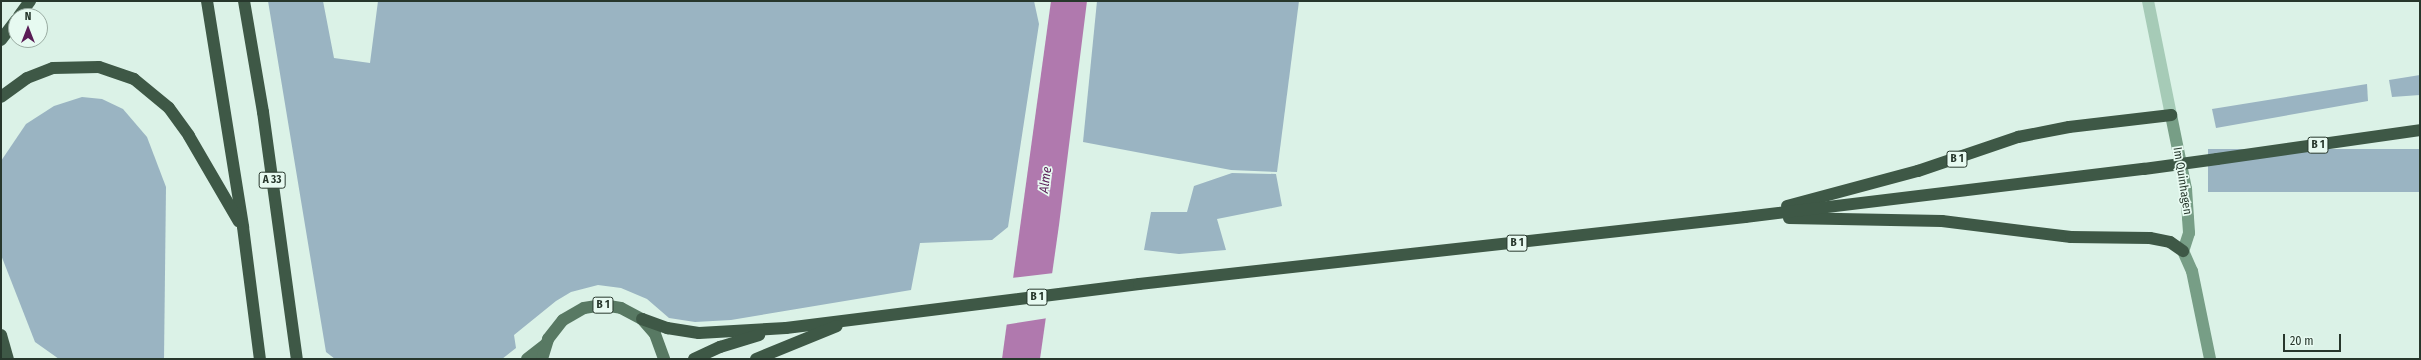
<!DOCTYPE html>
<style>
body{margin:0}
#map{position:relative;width:2421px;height:360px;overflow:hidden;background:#dbf2e7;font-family:"Fira Sans Condensed",sans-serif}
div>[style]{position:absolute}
.green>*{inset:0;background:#9ab4c2;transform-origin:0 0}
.water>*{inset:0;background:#b079ae}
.pier>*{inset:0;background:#dbf2e7}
.street>*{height:12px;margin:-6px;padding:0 6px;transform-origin:6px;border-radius:6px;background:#a6cbb7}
.secondary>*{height:12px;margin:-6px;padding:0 6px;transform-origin:6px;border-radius:6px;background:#779e86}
.primary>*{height:12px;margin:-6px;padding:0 6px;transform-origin:6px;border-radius:6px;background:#587963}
.highway>*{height:12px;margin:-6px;padding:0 6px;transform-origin:6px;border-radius:6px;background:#3e5846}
.highway-bridge>*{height:12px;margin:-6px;padding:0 6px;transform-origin:6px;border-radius:6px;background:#3e5846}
span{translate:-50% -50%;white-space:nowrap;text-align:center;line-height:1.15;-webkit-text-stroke:3.5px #e7faf1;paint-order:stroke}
.shield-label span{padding:1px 3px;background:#e7faf1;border:1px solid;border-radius:3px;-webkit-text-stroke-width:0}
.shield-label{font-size:11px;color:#27372c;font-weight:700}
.street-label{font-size:12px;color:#27372c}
.water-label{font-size:13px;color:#591c55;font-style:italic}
.frame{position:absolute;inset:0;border:2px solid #27372c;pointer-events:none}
.north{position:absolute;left:8px;top:8px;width:40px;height:40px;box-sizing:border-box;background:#e7faf1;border:1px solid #9aaca2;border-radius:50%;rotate:0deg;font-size:11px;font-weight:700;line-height:16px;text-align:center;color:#27372c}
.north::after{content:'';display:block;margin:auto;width:14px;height:18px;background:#591c55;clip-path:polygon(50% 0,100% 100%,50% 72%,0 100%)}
.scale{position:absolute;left:2283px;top:334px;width:58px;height:18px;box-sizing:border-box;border:2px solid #27372c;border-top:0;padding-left:5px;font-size:12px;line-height:14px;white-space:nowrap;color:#27372c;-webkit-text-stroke:3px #e7faf1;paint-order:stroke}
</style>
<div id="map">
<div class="green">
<i style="clip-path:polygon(268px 1px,323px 1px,334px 58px,370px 63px,378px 1px,1034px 1px,1039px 24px,1008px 227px,992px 240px,920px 243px,911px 290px,731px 320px,695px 322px,669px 318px,647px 299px,621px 288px,598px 285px,571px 292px,556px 301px,514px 335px,516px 348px,502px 359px,335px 359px,326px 352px)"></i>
<i style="clip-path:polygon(1097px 1px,1299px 1px,1277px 172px,1231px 170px,1083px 142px)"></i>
<i style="clip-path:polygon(2420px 75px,2420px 95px,2392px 97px,2389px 80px)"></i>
<i style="clip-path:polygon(2367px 84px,2368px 101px,2216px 128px,2212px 109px)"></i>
<i style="clip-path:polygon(82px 97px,102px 99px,123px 109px,147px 137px,166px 187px,164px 359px,59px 359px,35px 342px,1px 255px,1px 161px,26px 124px,54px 106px)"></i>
<i style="left:2420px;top:149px;width:43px;height:212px;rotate:90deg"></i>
<i style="clip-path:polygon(1232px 173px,1276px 174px,1282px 206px,1217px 219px,1226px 250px,1179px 254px,1144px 250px,1151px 212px,1187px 212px,1194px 186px)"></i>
</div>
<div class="water">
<i style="clip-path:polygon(1051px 1px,1087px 1px,1059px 225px,1040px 359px,1002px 359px)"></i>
</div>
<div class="pier">
<i style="clip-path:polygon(1054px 273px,1048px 318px,1004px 325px,1011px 278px)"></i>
</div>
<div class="street">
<i style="left:2148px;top:1px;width:116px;rotate:78.6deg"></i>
</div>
<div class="secondary">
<i style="left:2171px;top:115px;width:76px;rotate:78.5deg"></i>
<i style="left:2186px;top:189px;width:29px;rotate:86deg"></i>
<i style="left:2188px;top:218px;width:15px;rotate:86deg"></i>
<i style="left:2189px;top:233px;width:19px;rotate:108deg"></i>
<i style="left:2183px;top:251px;width:22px;rotate:66deg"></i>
<i style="left:2192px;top:271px;width:90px;rotate:78.4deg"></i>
</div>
<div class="primary">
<i style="left:527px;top:359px;width:24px;rotate:-38deg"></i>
<i style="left:542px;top:359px;width:21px;rotate:-73deg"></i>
<i style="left:548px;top:339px;width:24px;rotate:-52deg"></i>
<i style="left:563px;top:320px;width:24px;rotate:-30deg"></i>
<i style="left:584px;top:308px;width:19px;rotate:-9deg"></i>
<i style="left:603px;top:305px;width:18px;rotate:9deg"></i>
<i style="left:621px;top:308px;width:24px;rotate:28deg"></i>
<i style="left:642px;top:319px;width:20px;rotate:49deg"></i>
<i style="left:655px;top:334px;width:27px;rotate:70deg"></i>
</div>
<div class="highway">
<i style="left:207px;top:1px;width:229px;rotate:80.9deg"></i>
<i style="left:243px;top:227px;width:133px;rotate:82.7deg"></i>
<i style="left:244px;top:1px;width:113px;rotate:80.3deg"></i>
<i style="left:263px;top:112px;width:249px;rotate:82.2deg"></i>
<i style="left:19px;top:16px;width:19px;rotate:-54deg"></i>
<i style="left:1px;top:40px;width:25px;rotate:-53deg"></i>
<i style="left:1px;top:97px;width:32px;rotate:-36deg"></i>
<i style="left:27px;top:78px;width:28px;rotate:-21deg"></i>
<i style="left:53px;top:68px;width:46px;rotate:-1.2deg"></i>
<i style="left:99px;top:67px;width:37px;rotate:19deg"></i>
<i style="left:134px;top:79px;width:45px;rotate:39.6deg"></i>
<i style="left:169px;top:108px;width:34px;rotate:54deg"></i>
<i style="left:189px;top:136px;width:99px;rotate:59.8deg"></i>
<i style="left:2217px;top:159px;width:205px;rotate:-8.1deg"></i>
<i style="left:1787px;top:206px;width:136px;rotate:-15deg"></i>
<i style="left:1918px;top:171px;width:106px;rotate:-18.8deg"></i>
<i style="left:2018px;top:137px;width:52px;rotate:-11.1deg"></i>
<i style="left:2069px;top:127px;width:103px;rotate:-6.7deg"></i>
<i style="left:1789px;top:218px;width:153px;rotate:1.1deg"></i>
<i style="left:1942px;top:221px;width:130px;rotate:7.1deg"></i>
<i style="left:2071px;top:237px;width:79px;rotate:0.7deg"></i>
<i style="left:2150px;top:238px;width:20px;rotate:11deg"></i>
<i style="left:2170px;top:242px;width:16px;rotate:35deg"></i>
<i style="left:642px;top:319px;width:27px;rotate:20deg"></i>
<i style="left:667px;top:328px;width:32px;rotate:9deg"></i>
<i style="left:699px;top:333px;width:87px;rotate:-3.3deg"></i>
<i style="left:786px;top:328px;width:356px;rotate:-7.1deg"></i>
<i style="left:1139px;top:284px;width:610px;rotate:-6.31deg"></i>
<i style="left:1745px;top:217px;width:402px;rotate:-6.9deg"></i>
<i style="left:1px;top:335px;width:25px;rotate:74deg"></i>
<i style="left:694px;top:359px;width:29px;rotate:-25deg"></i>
<i style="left:720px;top:347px;width:41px;rotate:-17.1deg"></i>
<i style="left:756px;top:359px;width:87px;rotate:-22.2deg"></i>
</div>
<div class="highway-bridge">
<i style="left:2144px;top:169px;width:74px;rotate:-7.8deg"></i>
</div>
<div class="shield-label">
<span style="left:2318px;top:145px">B 1</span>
<span style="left:1957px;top:159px">B 1</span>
<span style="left:272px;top:180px">A 33</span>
<span style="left:1517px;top:243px">B 1</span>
<span style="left:1037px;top:297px">B 1</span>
<span style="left:603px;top:305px">B 1</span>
</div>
<div class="street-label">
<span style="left:2182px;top:181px;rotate:81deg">Im Quinhagen</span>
</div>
<div class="water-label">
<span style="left:1046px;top:180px;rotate:-82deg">Alme</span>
</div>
<div class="frame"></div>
<div class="north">N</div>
<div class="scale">20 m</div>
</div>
